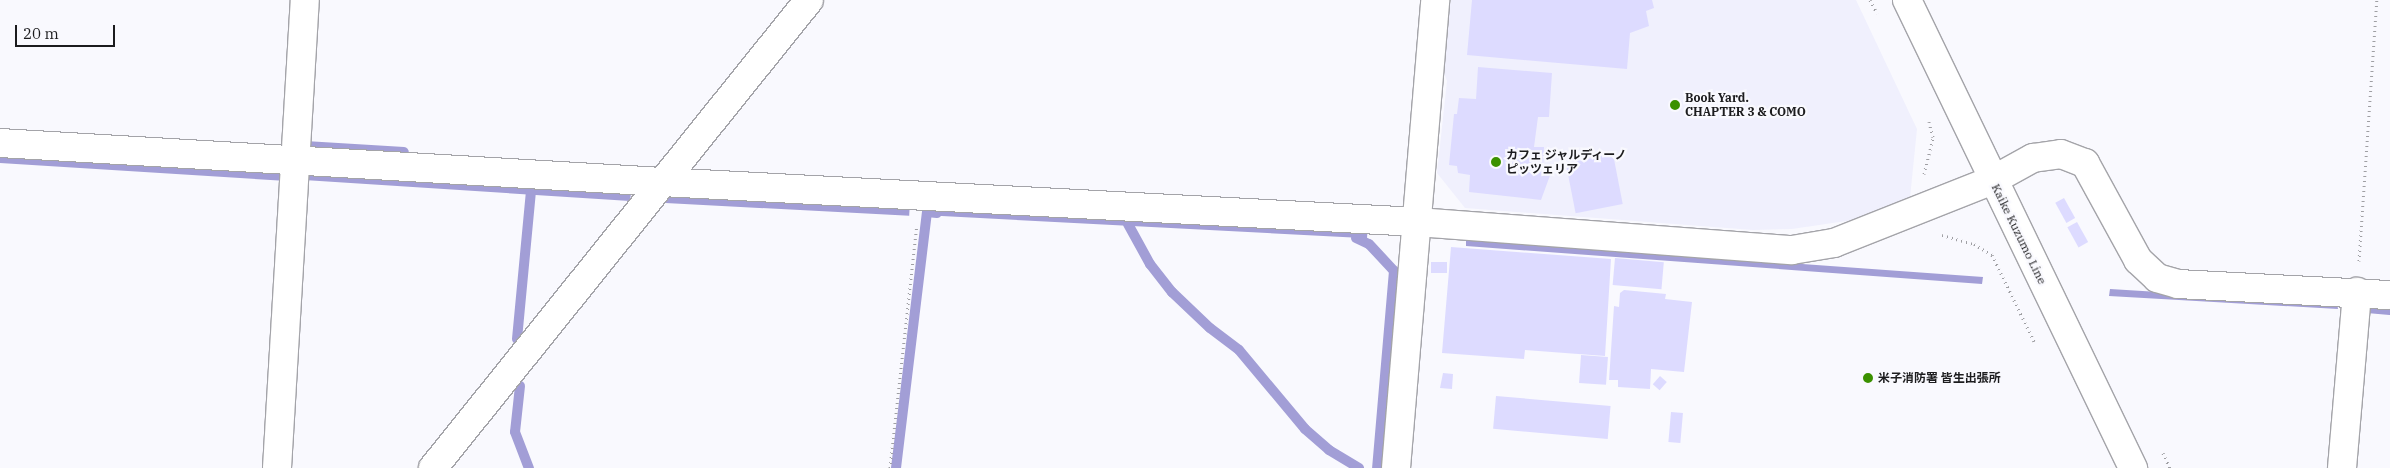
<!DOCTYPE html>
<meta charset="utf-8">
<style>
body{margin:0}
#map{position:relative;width:2390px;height:468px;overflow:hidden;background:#f9f9fe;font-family:"IBM Plex Serif","Noto Sans JP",serif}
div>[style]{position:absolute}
.built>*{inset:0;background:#f0f0fd}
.water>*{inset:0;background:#a29ed6;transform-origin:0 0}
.stream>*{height:10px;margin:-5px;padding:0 5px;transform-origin:5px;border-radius:5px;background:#a29ed6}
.building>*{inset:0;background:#dddbff;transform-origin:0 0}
.path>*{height:3px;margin-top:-1.5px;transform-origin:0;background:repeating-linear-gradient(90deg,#9f9fa3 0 1px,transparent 0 5px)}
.roads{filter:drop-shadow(1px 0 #a4a4a9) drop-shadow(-1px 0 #a4a4a9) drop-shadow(0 1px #a4a4a9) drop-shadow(0 -1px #a4a4a9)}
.minor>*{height:28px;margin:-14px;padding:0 14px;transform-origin:14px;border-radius:14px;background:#fff}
.secondary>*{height:28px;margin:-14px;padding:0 14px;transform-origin:14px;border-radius:14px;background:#fff}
.dots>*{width:14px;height:14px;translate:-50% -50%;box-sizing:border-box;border:2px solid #f9f9fe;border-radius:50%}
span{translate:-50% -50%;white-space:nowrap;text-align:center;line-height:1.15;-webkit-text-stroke:4.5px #f9f9fe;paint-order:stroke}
.poi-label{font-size:12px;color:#1c1c1e;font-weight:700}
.left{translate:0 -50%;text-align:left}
.street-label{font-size:12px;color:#1c1c1e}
.scale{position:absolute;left:15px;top:25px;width:100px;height:22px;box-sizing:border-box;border:2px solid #1c1c1e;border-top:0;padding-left:6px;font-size:15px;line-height:18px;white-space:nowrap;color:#1c1c1e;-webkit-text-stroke:4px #f9f9fe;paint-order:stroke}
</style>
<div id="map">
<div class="built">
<i style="clip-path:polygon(1445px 0,1856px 0,1917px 129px,1910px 198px,1853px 220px,1792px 229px,1753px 230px,1465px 208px,1437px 173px,1447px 81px,1440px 62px)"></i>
</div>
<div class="water">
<i style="clip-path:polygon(0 156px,286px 172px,287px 181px,0 163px)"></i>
<i style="clip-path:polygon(305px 174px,631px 193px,630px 201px,304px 180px)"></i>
<i style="left:666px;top:194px;width:244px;height:9px;rotate:3deg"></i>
<i style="left:923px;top:208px;width:445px;height:7px;rotate:3deg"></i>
<i style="clip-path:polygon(1466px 240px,1983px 277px,1982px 284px,1466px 246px)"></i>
<i style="clip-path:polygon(2110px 289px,2337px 303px,2338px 309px,2109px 296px)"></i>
</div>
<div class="stream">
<i style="left:306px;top:138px;width:8px;rotate:97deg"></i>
<i style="left:305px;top:146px;width:99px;rotate:3.5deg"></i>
<i style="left:1128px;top:224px;width:46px;rotate:61.2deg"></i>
<i style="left:1150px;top:264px;width:36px;rotate:52deg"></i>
<i style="left:1172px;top:292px;width:52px;rotate:43.5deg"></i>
<i style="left:1210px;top:328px;width:36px;rotate:37deg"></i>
<i style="left:1239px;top:350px;width:103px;rotate:50.1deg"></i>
<i style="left:1305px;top:429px;width:32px;rotate:41deg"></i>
<i style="left:1329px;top:450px;width:35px;rotate:31deg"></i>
<i style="left:1356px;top:238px;width:14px;rotate:25deg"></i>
<i style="left:1369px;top:244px;width:37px;rotate:47deg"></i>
<i style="left:1394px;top:271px;width:198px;rotate:94.9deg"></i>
<i style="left:2356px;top:307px;width:34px;rotate:5deg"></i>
<i style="left:517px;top:339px;width:149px;rotate:-84.6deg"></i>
<i style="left:520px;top:386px;width:46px;rotate:96.2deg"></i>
<i style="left:515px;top:432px;width:39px;rotate:69deg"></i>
<i style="left:896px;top:468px;width:258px;rotate:-83.1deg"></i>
<i style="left:927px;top:212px;width:10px;rotate:6deg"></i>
</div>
<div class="building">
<i style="clip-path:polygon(1472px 0,1652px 0,1654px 8px,1646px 11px,1649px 26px,1630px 33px,1627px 69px,1467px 55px)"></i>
<i style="clip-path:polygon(1478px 67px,1552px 73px,1549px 117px,1538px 117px,1534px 147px,1544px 147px,1543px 168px,1552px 170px,1541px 200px,1469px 192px,1470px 175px,1458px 173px,1457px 166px,1449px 165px,1454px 114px,1457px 114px,1459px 98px,1476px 99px)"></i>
<i style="left:1613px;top:154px;width:51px;height:48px;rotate:79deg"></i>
<i style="left:2064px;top:198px;width:23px;height:10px;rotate:61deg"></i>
<i style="left:2077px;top:222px;width:23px;height:11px;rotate:61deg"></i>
<i style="clip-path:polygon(1451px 247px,1611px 259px,1605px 356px,1525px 350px,1524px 359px,1442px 353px)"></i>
<i style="left:1615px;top:258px;width:49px;height:27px;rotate:5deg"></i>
<i style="left:1431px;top:262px;width:16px;height:11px"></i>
<i style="clip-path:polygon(1624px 290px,1666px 294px,1665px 299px,1692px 302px,1684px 372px,1651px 369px,1650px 389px,1618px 387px,1618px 380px,1609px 380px,1614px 306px,1619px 307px,1620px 293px)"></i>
<i style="left:1581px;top:355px;width:27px;height:28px;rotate:4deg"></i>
<i style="clip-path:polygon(1443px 373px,1453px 374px,1452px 389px,1440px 388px)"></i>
<i style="left:1660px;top:376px;width:9px;height:11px;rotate:41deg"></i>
<i style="left:1496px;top:396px;width:115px;height:33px;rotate:5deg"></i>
<i style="left:1671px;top:412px;width:12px;height:30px;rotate:5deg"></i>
</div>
<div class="path">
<i style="left:1870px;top:0;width:15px;rotate:62deg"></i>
<i style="left:1924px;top:174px;width:38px;rotate:-76deg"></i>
<i style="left:1933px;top:137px;width:16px;rotate:-105deg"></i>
<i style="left:1942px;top:235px;width:33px;rotate:16deg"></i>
<i style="left:1974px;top:244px;width:21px;rotate:31deg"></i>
<i style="left:1992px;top:255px;width:96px;rotate:64deg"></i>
<i style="left:2359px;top:261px;width:262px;rotate:-86.1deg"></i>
<i style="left:2163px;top:453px;width:17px;rotate:65deg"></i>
<i style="left:890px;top:468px;width:244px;rotate:-83.7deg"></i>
</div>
<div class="roads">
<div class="minor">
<i style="left:0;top:143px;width:663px;rotate:3.37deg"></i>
<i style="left:662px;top:182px;width:756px;rotate:3.03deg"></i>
<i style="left:1417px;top:222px;width:376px;rotate:4.3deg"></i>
<i style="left:1792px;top:250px;width:43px;rotate:-9.5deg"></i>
<i style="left:1834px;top:243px;width:171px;rotate:-21.6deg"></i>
<i style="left:1993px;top:180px;width:46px;rotate:-28.8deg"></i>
<i style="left:2033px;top:158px;width:28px;rotate:-8deg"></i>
<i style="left:2061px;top:154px;width:26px;rotate:21deg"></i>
<i style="left:2085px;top:163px;width:111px;rotate:61.3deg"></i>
<i style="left:2138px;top:260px;width:26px;rotate:43deg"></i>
<i style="left:2157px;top:278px;width:22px;rotate:16deg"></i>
<i style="left:2178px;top:284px;width:212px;rotate:3deg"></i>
<i style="left:277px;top:468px;width:469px;rotate:-86.6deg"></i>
<i style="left:433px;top:468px;width:600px;rotate:-51.22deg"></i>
<i style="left:1396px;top:468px;width:470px;rotate:-85.2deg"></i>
<i style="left:2342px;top:468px;width:177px;rotate:-85.1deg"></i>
</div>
<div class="secondary">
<i style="left:1907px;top:0;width:520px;rotate:64.22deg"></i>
</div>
</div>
<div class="dots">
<i style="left:1675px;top:105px;background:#3b9100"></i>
<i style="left:1496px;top:162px;background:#3b9100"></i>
<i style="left:1868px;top:378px;background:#3b9100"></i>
</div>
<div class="poi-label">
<span class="left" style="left:1685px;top:105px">Book Yard.<br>CHAPTER 3 &amp; COMO</span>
<span class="left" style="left:1506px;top:162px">カフェ ジャルディーノ<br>ピッツェリア</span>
<span class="left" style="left:1878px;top:378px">米子消防署 皆生出張所</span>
</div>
<div class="street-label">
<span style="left:2019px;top:234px;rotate:64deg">Kaike Kuzumo Line</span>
</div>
<div class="scale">20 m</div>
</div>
